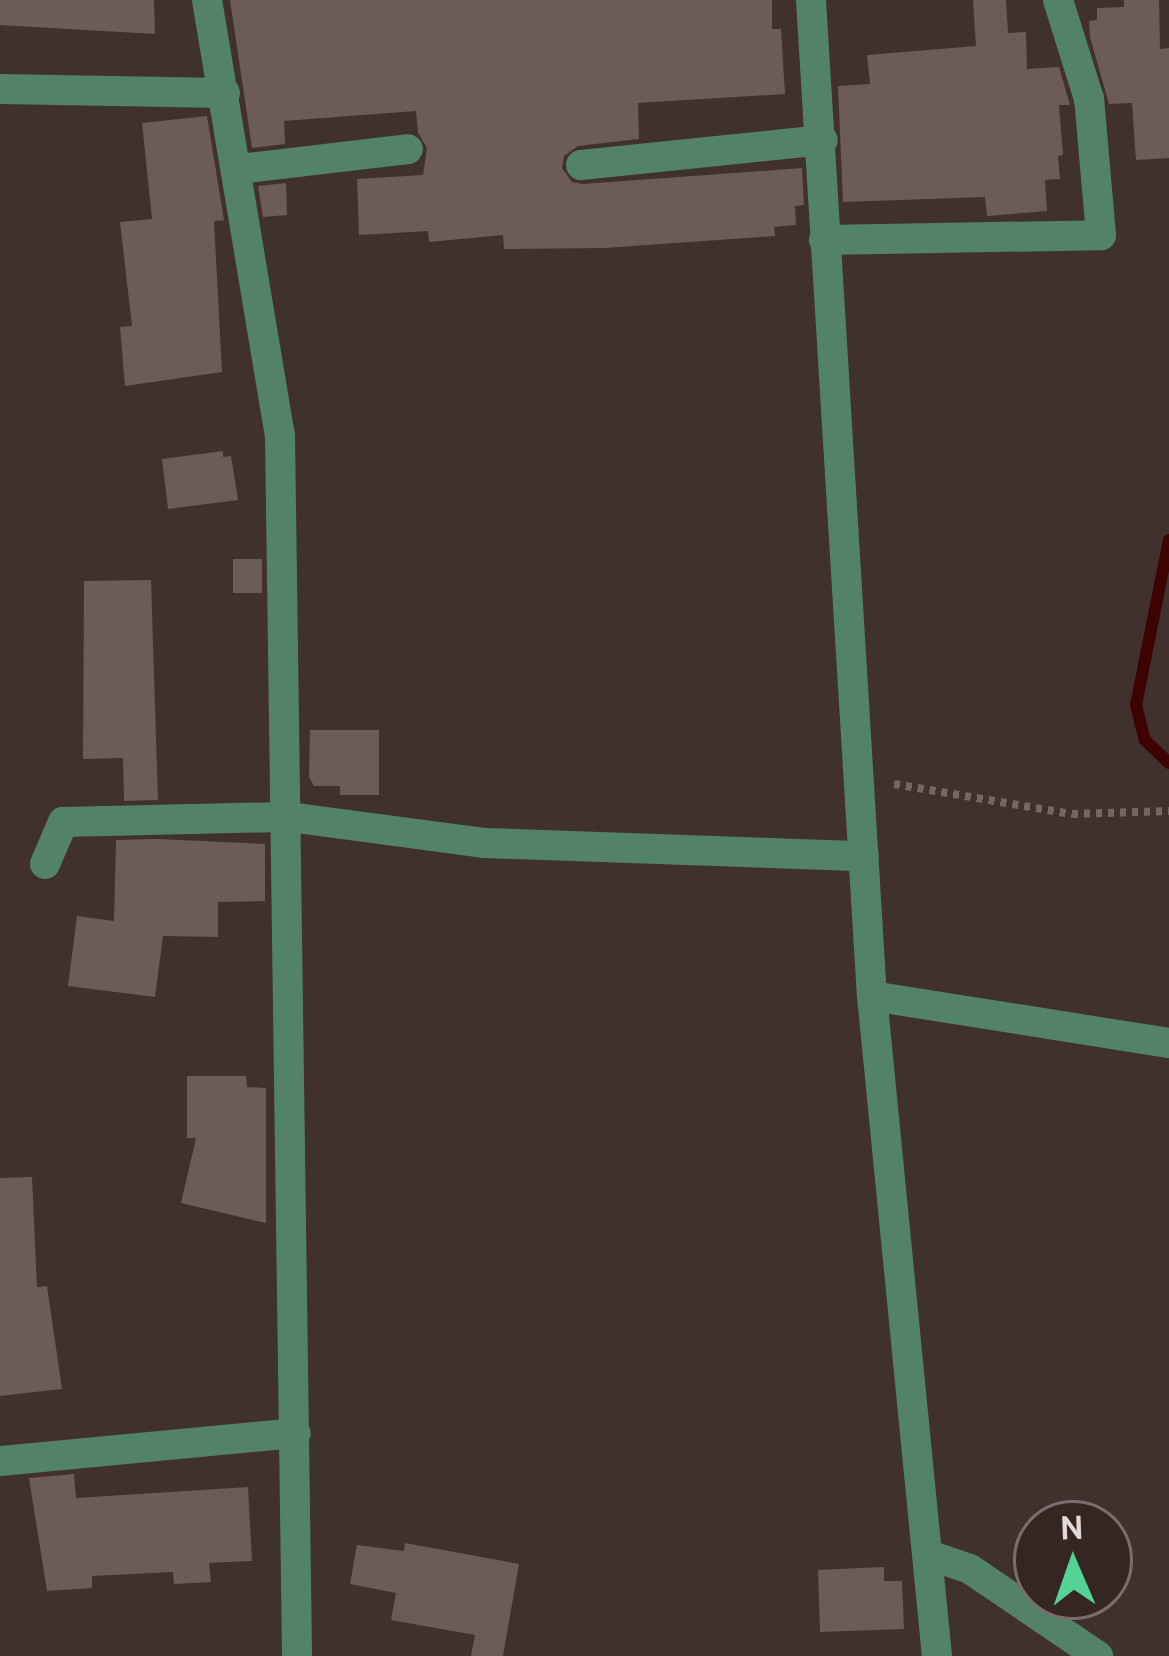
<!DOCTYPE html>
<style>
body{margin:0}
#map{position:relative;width:1169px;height:1656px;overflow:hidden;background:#40302e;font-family:Cabin,sans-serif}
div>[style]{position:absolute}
.stream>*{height:12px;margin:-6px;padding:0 6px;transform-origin:6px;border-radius:6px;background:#3d0201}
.building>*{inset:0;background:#6d5b59;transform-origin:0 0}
.path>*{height:8px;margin-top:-4px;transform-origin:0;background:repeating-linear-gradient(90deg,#756664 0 6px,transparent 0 12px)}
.minor>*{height:30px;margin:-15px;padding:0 15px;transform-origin:15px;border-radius:15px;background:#528368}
span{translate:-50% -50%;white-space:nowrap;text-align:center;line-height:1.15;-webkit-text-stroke:10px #352624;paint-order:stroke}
.north{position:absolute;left:1013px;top:1500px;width:120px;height:120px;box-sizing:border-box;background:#352624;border:3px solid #7a6d6b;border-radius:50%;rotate:358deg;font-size:33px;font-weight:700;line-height:48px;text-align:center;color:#e2d8d6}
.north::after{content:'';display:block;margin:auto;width:42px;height:54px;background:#54d396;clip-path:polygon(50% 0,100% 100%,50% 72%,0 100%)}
</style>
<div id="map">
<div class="stream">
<i style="left:1169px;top:540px;width:168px;rotate:101.3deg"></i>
<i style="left:1136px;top:705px;width:36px;rotate:76deg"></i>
<i style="left:1145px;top:740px;width:33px;rotate:44deg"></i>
</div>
<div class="building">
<i style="clip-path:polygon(0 0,154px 0,155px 34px,0 25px)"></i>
<i style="clip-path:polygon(230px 0,772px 0,772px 29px,781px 29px,785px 94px,638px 103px,639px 139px,578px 146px,564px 156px,562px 168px,572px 182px,583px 184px,802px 168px,804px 205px,795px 206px,796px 225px,774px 227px,775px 236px,605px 248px,504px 249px,503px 235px,429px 242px,428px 231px,359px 235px,357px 179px,423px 175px,427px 148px,418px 133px,416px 111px,284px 121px,285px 144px,252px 148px)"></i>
<i style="clip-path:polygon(973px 0,1006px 0,1008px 33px,1026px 32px,1027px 69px,1059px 67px,1070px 105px,1059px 105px,1063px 155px,1058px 156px,1060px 179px,1045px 180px,1047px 211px,987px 216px,985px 197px,843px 202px,838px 86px,870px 84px,867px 55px,976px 46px)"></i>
<i style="clip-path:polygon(1124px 0,1159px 0,1160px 49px,1169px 48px,1169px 158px,1136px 160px,1132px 103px,1109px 104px,1090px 37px,1089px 21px,1097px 20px,1097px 8px,1124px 7px)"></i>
<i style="clip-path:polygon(207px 116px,224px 220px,214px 221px,222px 372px,125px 386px,120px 327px,132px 326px,120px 222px,152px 219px,142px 123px)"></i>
<i style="clip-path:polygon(286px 183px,287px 215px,263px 217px,258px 186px)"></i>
<i style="clip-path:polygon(223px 451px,223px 457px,231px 456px,238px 500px,168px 509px,162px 459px)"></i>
<i style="left:233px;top:559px;width:29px;height:34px"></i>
<i style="clip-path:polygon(151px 580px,158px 800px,124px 801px,123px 758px,83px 759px,84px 581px)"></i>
<i style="clip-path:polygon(310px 730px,379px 730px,379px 795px,340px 795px,340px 786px,314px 786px,309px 777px)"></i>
<i style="clip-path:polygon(158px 839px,265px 844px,265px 901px,218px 902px,218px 937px,163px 936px,155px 997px,68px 986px,77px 916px,114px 921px,116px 840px)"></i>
<i style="clip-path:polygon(187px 1076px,246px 1076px,247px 1087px,266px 1088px,266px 1223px,181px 1203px,196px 1138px,187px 1138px)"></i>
<i style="clip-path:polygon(32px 1177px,37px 1287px,47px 1286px,62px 1389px,0 1396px,0 1178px)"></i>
<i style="clip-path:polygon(74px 1474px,76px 1498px,248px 1487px,252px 1561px,209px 1563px,211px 1582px,174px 1584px,173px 1572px,92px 1576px,92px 1588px,47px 1591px,29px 1478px)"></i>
<i style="clip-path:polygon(405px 1543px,519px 1564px,503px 1656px,471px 1656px,475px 1635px,391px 1620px,396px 1593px,350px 1584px,357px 1545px,404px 1551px)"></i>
<i style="clip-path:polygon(884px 1567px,884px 1581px,902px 1581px,904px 1629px,820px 1632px,818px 1570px)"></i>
</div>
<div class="path">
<i style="left:894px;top:784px;width:181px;rotate:9.6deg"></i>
<i style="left:1072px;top:814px;width:97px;rotate:-1.8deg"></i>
</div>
<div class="minor">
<i style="left:207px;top:0;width:441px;rotate:80.5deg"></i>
<i style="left:280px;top:435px;width:1221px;rotate:89.2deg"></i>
<i style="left:811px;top:0;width:998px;rotate:86.5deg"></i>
<i style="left:872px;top:996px;width:663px;rotate:84.38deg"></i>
<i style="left:0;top:89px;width:225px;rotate:1deg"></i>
<i style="left:581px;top:165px;width:243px;rotate:-5.9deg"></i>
<i style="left:239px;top:169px;width:170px;rotate:-6.7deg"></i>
<i style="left:824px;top:240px;width:277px;rotate:-1deg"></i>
<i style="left:1101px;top:235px;width:137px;rotate:-95deg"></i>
<i style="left:1089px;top:99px;width:104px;rotate:-107.4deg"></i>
<i style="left:45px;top:864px;width:46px;rotate:-66.8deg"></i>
<i style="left:63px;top:822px;width:226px;rotate:-1.3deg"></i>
<i style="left:289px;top:817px;width:198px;rotate:7.6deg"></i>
<i style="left:485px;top:843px;width:379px;rotate:2deg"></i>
<i style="left:872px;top:996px;width:301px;rotate:9deg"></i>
<i style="left:0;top:1461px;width:297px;rotate:-5.4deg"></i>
<i style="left:929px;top:1555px;width:43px;rotate:18.9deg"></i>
<i style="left:970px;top:1569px;width:155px;rotate:34.2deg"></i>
</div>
<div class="north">N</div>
</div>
